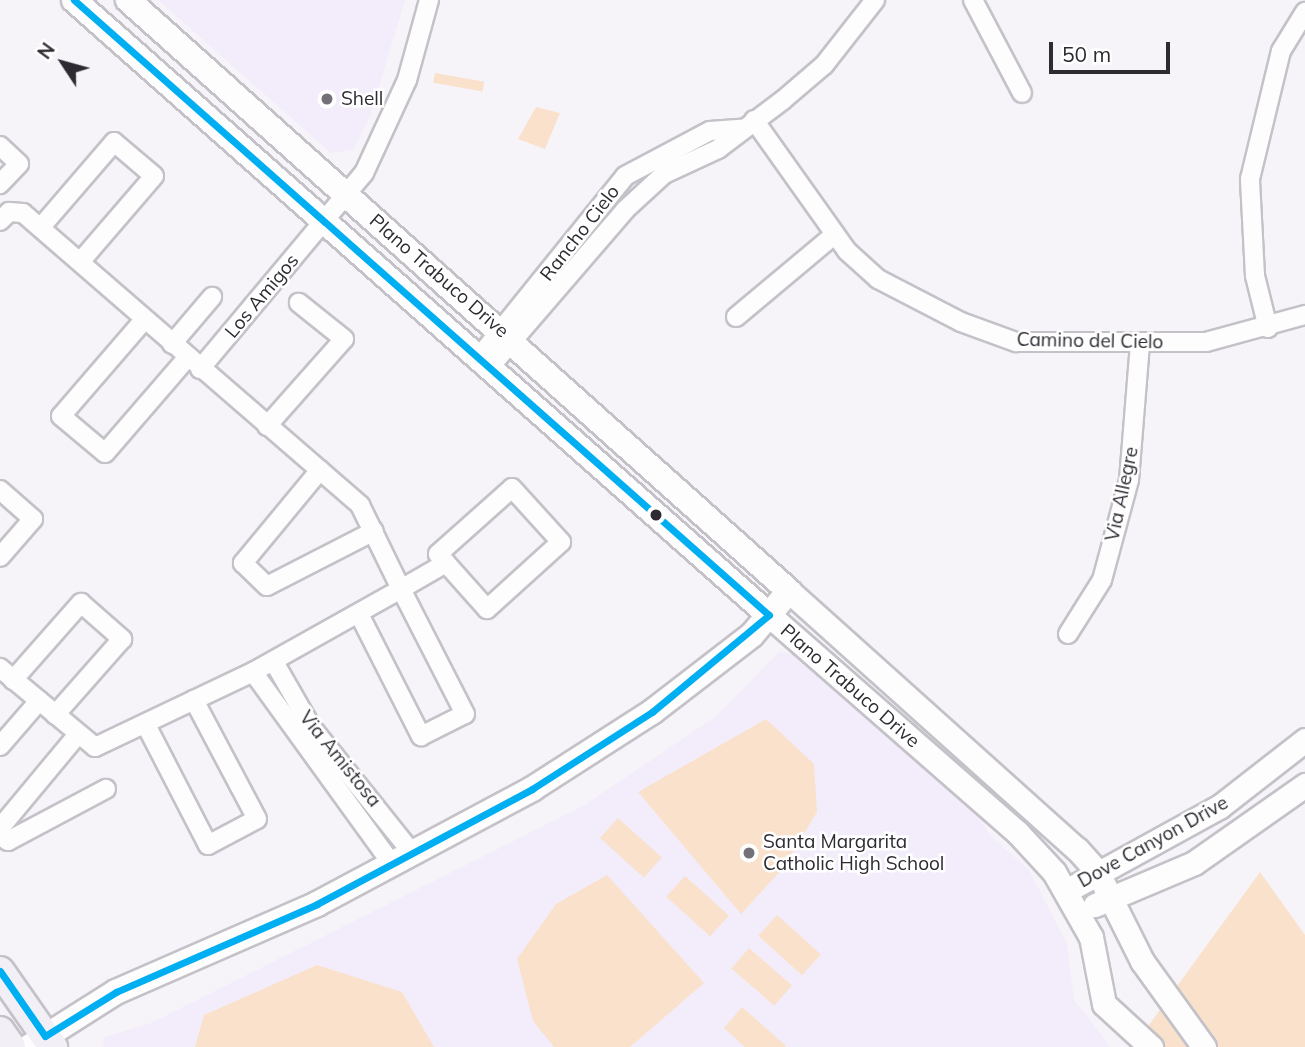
<!DOCTYPE html>
<style>
body{margin:0}
#map{position:relative;width:1305px;height:1047px;overflow:hidden;background:#f6f4f9;font-family:Mulish,sans-serif}
div>[style]{position:absolute}
.built>*{inset:0;background:#f3edfb}
.green>*{inset:0;background:#f9e1cc;transform-origin:0 0}
.roads{filter:drop-shadow(2px 0 #c4c2c8) drop-shadow(-2px 0 #c4c2c8) drop-shadow(0 2px #c4c2c8) drop-shadow(0 -2px #c4c2c8)}
.minor>*{height:18px;margin:-9px;padding:0 9px;transform-origin:9px;border-radius:9px;background:#fefdfe}
.tertiary>*{height:23px;margin:-11.5px;padding:0 11.5px;transform-origin:11.5px;border-radius:11.5px;background:#fefdfe}
.secondary>*{height:24px;margin:-12px;padding:0 12px;transform-origin:12px;border-radius:12px;background:#fefdfe}
.primary>*{height:28px;margin:-14px;padding:0 14px;transform-origin:14px;border-radius:14px;background:#f3eff6}
.bus-1>*{height:7px;margin:-3.5px;padding:0 3.5px;transform-origin:3.5px;border-radius:3.5px;background:#00aff2}
.dots>*{width:19px;height:19px;translate:-50% -50%;box-sizing:border-box;border:4px solid #fff;border-radius:50%}
span{translate:-50% -50%;white-space:nowrap;text-align:center;line-height:1.15;-webkit-text-stroke:5px #fff;paint-order:stroke}
.poi-label{font-size:19px;color:#2d2a31}
.left{translate:0 -50%;text-align:left}
.street-label{font-size:19px;color:#2d2a31}
.north{position:absolute;left:28px;top:28px;width:70px;height:70px;-webkit-text-stroke:5px #fff;paint-order:stroke;rotate:306deg;font-size:19px;font-weight:700;line-height:28px;text-align:center;color:#2d2a31}
.north::after{content:'';display:block;margin:auto;width:24px;height:32px;background:#2d2a31;clip-path:polygon(50% 0,100% 100%,50% 72%,0 100%)}
.scale{position:absolute;left:1049px;top:42px;width:121px;height:32px;box-sizing:border-box;border:4px solid #2d2a31;border-top:0;padding-left:9px;font-size:21px;line-height:24px;white-space:nowrap;color:#2d2a31;-webkit-text-stroke:5px #fff;paint-order:stroke}
</style>
<div id="map">
<div class="built">
<i style="clip-path:polygon(158px 0,405px 0,370px 116px,353px 150px,331px 153px)"></i>
<i style="clip-path:polygon(779px 652px,796px 654px,973px 808px,991px 836px,1029px 870px,1067px 943px,1074px 1000px,1111px 1047px,103px 1047px,105px 1037px,151px 1023px,583px 806px,715px 717px)"></i>
</div>
<div class="green">
<i style="left:435px;top:73px;width:50px;height:10px;rotate:10deg"></i>
<i style="clip-path:polygon(536px 107px,560px 113px,545px 149px,518px 139px)"></i>
<i style="clip-path:polygon(766px 719px,814px 764px,817px 812px,783px 868px,741px 914px,638px 792px)"></i>
<i style="left:618px;top:818px;width:59px;height:27px;rotate:42deg"></i>
<i style="clip-path:polygon(1260px 872px,1305px 935px,1305px 1047px,1133px 1047px)"></i>
<i style="clip-path:polygon(607px 875px,704px 983px,630px 1047px,554px 1047px,533px 1021px,517px 959px,556px 904px)"></i>
<i style="left:685px;top:876px;width:59px;height:28px;rotate:42deg"></i>
<i style="left:777px;top:915px;width:59px;height:28px;rotate:42deg"></i>
<i style="left:749px;top:948px;width:57px;height:27px;rotate:41deg"></i>
<i style="clip-path:polygon(317px 965px,402px 992px,434px 1047px,195px 1047px,204px 1015px)"></i>
<i style="clip-path:polygon(742px 1007px,786px 1046px,785px 1047px,745px 1047px,724px 1028px)"></i>
</div>
<div class="roads">
<div class="minor">
<i style="left:973px;top:0;width:105px;rotate:62.2deg"></i>
<i style="left:754px;top:120px;width:161px;rotate:54.6deg"></i>
<i style="left:847px;top:251px;width:42px;rotate:42.1deg"></i>
<i style="left:878px;top:279px;width:93px;rotate:27.4deg"></i>
<i style="left:961px;top:322px;width:59px;rotate:20deg"></i>
<i style="left:1016px;top:342px;width:190px"></i>
<i style="left:1206px;top:342px;width:103px;rotate:-15.3deg"></i>
<i style="left:0;top:146px;width:26px;rotate:43deg"></i>
<i style="left:19px;top:164px;width:28px;rotate:134deg"></i>
<i style="left:0;top:221px;width:13px;rotate:-45deg"></i>
<i style="left:9px;top:212px;width:14px;rotate:4deg"></i>
<i style="left:23px;top:213px;width:446px;rotate:40.9deg"></i>
<i style="left:360px;top:505px;width:93px;rotate:64deg"></i>
<i style="left:401px;top:589px;width:170px;rotate:150.7deg"></i>
<i style="left:253px;top:672px;width:175px;rotate:154.6deg"></i>
<i style="left:95px;top:747px;width:124px;rotate:-140.3deg"></i>
<i style="left:41px;top:227px;width:112px;rotate:-49.3deg"></i>
<i style="left:114px;top:142px;width:52px;rotate:40.4deg"></i>
<i style="left:154px;top:176px;width:113px;rotate:130.7deg"></i>
<i style="left:736px;top:317px;width:126px;rotate:-39.9deg"></i>
<i style="left:144px;top:320px;width:127px;rotate:130.8deg"></i>
<i style="left:61px;top:416px;width:57px;rotate:40.1deg"></i>
<i style="left:105px;top:453px;width:127px;rotate:-49.2deg"></i>
<i style="left:1268px;top:328px;width:54px;rotate:-104deg"></i>
<i style="left:1255px;top:276px;width:97px;rotate:-93deg"></i>
<i style="left:1250px;top:179px;width:132px;rotate:-76.4deg"></i>
<i style="left:1281px;top:51px;width:46px;rotate:-58.4deg"></i>
<i style="left:172px;top:344px;width:62px;rotate:-49.6deg"></i>
<i style="left:480px;top:356px;width:231px;rotate:-51.1deg"></i>
<i style="left:625px;top:176px;width:96px;rotate:-27.9deg"></i>
<i style="left:710px;top:131px;width:31px;rotate:-4deg"></i>
<i style="left:491px;top:366px;width:206px;rotate:-49.3deg"></i>
<i style="left:625px;top:210px;width:53px;rotate:-42.7deg"></i>
<i style="left:664px;top:174px;width:60px;rotate:-24.8deg"></i>
<i style="left:718px;top:149px;width:81px;rotate:-37deg"></i>
<i style="left:783px;top:100px;width:54px;rotate:-40.5deg"></i>
<i style="left:824px;top:65px;width:83px;rotate:-51.9deg"></i>
<i style="left:200px;top:369px;width:256px;rotate:-50.1deg"></i>
<i style="left:364px;top:173px;width:102px;rotate:-65.2deg"></i>
<i style="left:407px;top:80px;width:83px;rotate:-74.6deg"></i>
<i style="left:267px;top:426px;width:116px;rotate:-48.5deg"></i>
<i style="left:344px;top:339px;width:58px;rotate:-141.3deg"></i>
<i style="left:320px;top:470px;width:121px;rotate:129.6deg"></i>
<i style="left:243px;top:563px;width:33px;rotate:44deg"></i>
<i style="left:267px;top:586px;width:120px;rotate:-27.2deg"></i>
<i style="left:0;top:490px;width:44px;rotate:41.3deg"></i>
<i style="left:33px;top:519px;width:50px;rotate:131deg"></i>
<i style="left:360px;top:616px;width:135px;rotate:63.1deg"></i>
<i style="left:421px;top:736px;width:49px;rotate:-26.6deg"></i>
<i style="left:465px;top:714px;width:140px;rotate:-117.1deg"></i>
<i style="left:401px;top:589px;width:52px;rotate:-30deg"></i>
<i style="left:446px;top:563px;width:12px;rotate:-132deg"></i>
<i style="left:438px;top:554px;width:99px;rotate:-41.7deg"></i>
<i style="left:512px;top:488px;width:73px;rotate:47.8deg"></i>
<i style="left:561px;top:542px;width:100px;rotate:137.8deg"></i>
<i style="left:487px;top:609px;width:62px;rotate:-131.7deg"></i>
<i style="left:1068px;top:634px;width:64px;rotate:-57.8deg"></i>
<i style="left:1102px;top:580px;width:104px;rotate:-74.9deg"></i>
<i style="left:1129px;top:480px;width:137px;rotate:-85.4deg"></i>
<i style="left:274px;top:662px;width:76px;rotate:60.1deg"></i>
<i style="left:312px;top:728px;width:160px;rotate:51.3deg"></i>
<i style="left:253px;top:672px;width:237px;rotate:54.1deg"></i>
<i style="left:13px;top:680px;width:103px;rotate:-48.6deg"></i>
<i style="left:81px;top:603px;width:55px;rotate:41.3deg"></i>
<i style="left:122px;top:639px;width:101px;rotate:131.4deg"></i>
<i style="left:146px;top:725px;width:135px;rotate:62.7deg"></i>
<i style="left:208px;top:845px;width:55px;rotate:-28deg"></i>
<i style="left:257px;top:819px;width:135px;rotate:-117.9deg"></i>
<i style="left:0;top:746px;width:60px;rotate:-49.1deg"></i>
<i style="left:0;top:828px;width:122px;rotate:-50.3deg"></i>
<i style="left:0;top:835px;width:10px;rotate:37deg"></i>
<i style="left:8px;top:841px;width:111px;rotate:-28deg"></i>
</div>
<div class="tertiary">
<i style="left:789px;top:591px;width:387px;rotate:41.9deg"></i>
<i style="left:1077px;top:849px;width:30px;rotate:48deg"></i>
<i style="left:1097px;top:871px;width:101px;rotate:63.4deg"></i>
<i style="left:1142px;top:961px;width:106px;rotate:54.2deg"></i>
<i style="left:769px;top:615px;width:330px;rotate:41.2deg"></i>
<i style="left:1017px;top:832px;width:54px;rotate:47.2deg"></i>
<i style="left:1054px;top:872px;width:75px;rotate:60.4deg"></i>
<i style="left:1091px;top:937px;width:68px;rotate:79deg"></i>
<i style="left:1104px;top:1004px;width:64px;rotate:42.5deg"></i>
<i style="left:1066px;top:891px;width:175px;rotate:-28.8deg"></i>
<i style="left:1219px;top:807px;width:109px;rotate:-37.9deg"></i>
<i style="left:1095px;top:905px;width:108px;rotate:-23deg"></i>
<i style="left:1194px;top:863px;width:136px;rotate:-35.1deg"></i>
</div>
<div class="secondary">
<i style="left:74px;top:0;width:928px;rotate:41.51deg"></i>
<i style="left:29px;top:1047px;width:103px;rotate:-32.3deg"></i>
<i style="left:116px;top:992px;width:219px;rotate:-23.6deg"></i>
<i style="left:317px;top:904px;width:244px;rotate:-28.1deg"></i>
<i style="left:532px;top:789px;width:143px;rotate:-32.7deg"></i>
<i style="left:652px;top:712px;width:126px;rotate:-37.6deg"></i>
<i style="left:752px;top:635px;width:57px;rotate:-49.9deg"></i>
<i style="left:789px;top:591px;width:887px;rotate:-138.2deg"></i>
</div>
<div class="primary">
<i style="left:0;top:971px;width:93px;rotate:55.1deg"></i>
<i style="left:0;top:1031px;width:19px;rotate:55deg"></i>
</div>
</div>
<div class="bus-1">
<i style="left:74px;top:0;width:928px;rotate:41.51deg"></i>
<i style="left:0;top:971px;width:79px;rotate:55.3deg"></i>
<i style="left:45px;top:1036px;width:84px;rotate:-31.8deg"></i>
<i style="left:116px;top:992px;width:219px;rotate:-23.6deg"></i>
<i style="left:317px;top:904px;width:244px;rotate:-28.1deg"></i>
<i style="left:532px;top:789px;width:143px;rotate:-32.7deg"></i>
<i style="left:652px;top:712px;width:152px;rotate:-39.7deg"></i>
</div>
<div class="dots">
<i style="left:327px;top:99px;background:#737177"></i>
<i style="left:656px;top:515px;background:#2d2a31"></i>
<i style="left:749px;top:853px;background:#737177"></i>
</div>
<div class="poi-label">
<span class="left" style="left:341px;top:99px">Shell</span>
<span class="left" style="left:763px;top:853px">Santa Margarita<br>Catholic High School</span>
</div>
<div class="street-label">
<span style="left:580px;top:233px;rotate:-52deg">Rancho Cielo</span>
<span style="left:439px;top:276px;rotate:41deg">Plano Trabuco Drive</span>
<span style="left:262px;top:296px;rotate:-50deg">Los Amigos</span>
<span style="left:1090px;top:341px;rotate:1deg">Camino del Cielo</span>
<span style="left:1122px;top:494px;rotate:-78deg">Via Allegre</span>
<span style="left:850px;top:686px;rotate:41deg">Plano Trabuco Drive</span>
<span style="left:340px;top:759px;rotate:51deg">Via Amistosa</span>
<span style="left:1153px;top:842px;rotate:-29deg">Dove Canyon Drive</span>
</div>
<div class="north">N</div>
<div class="scale">50 m</div>
</div>
